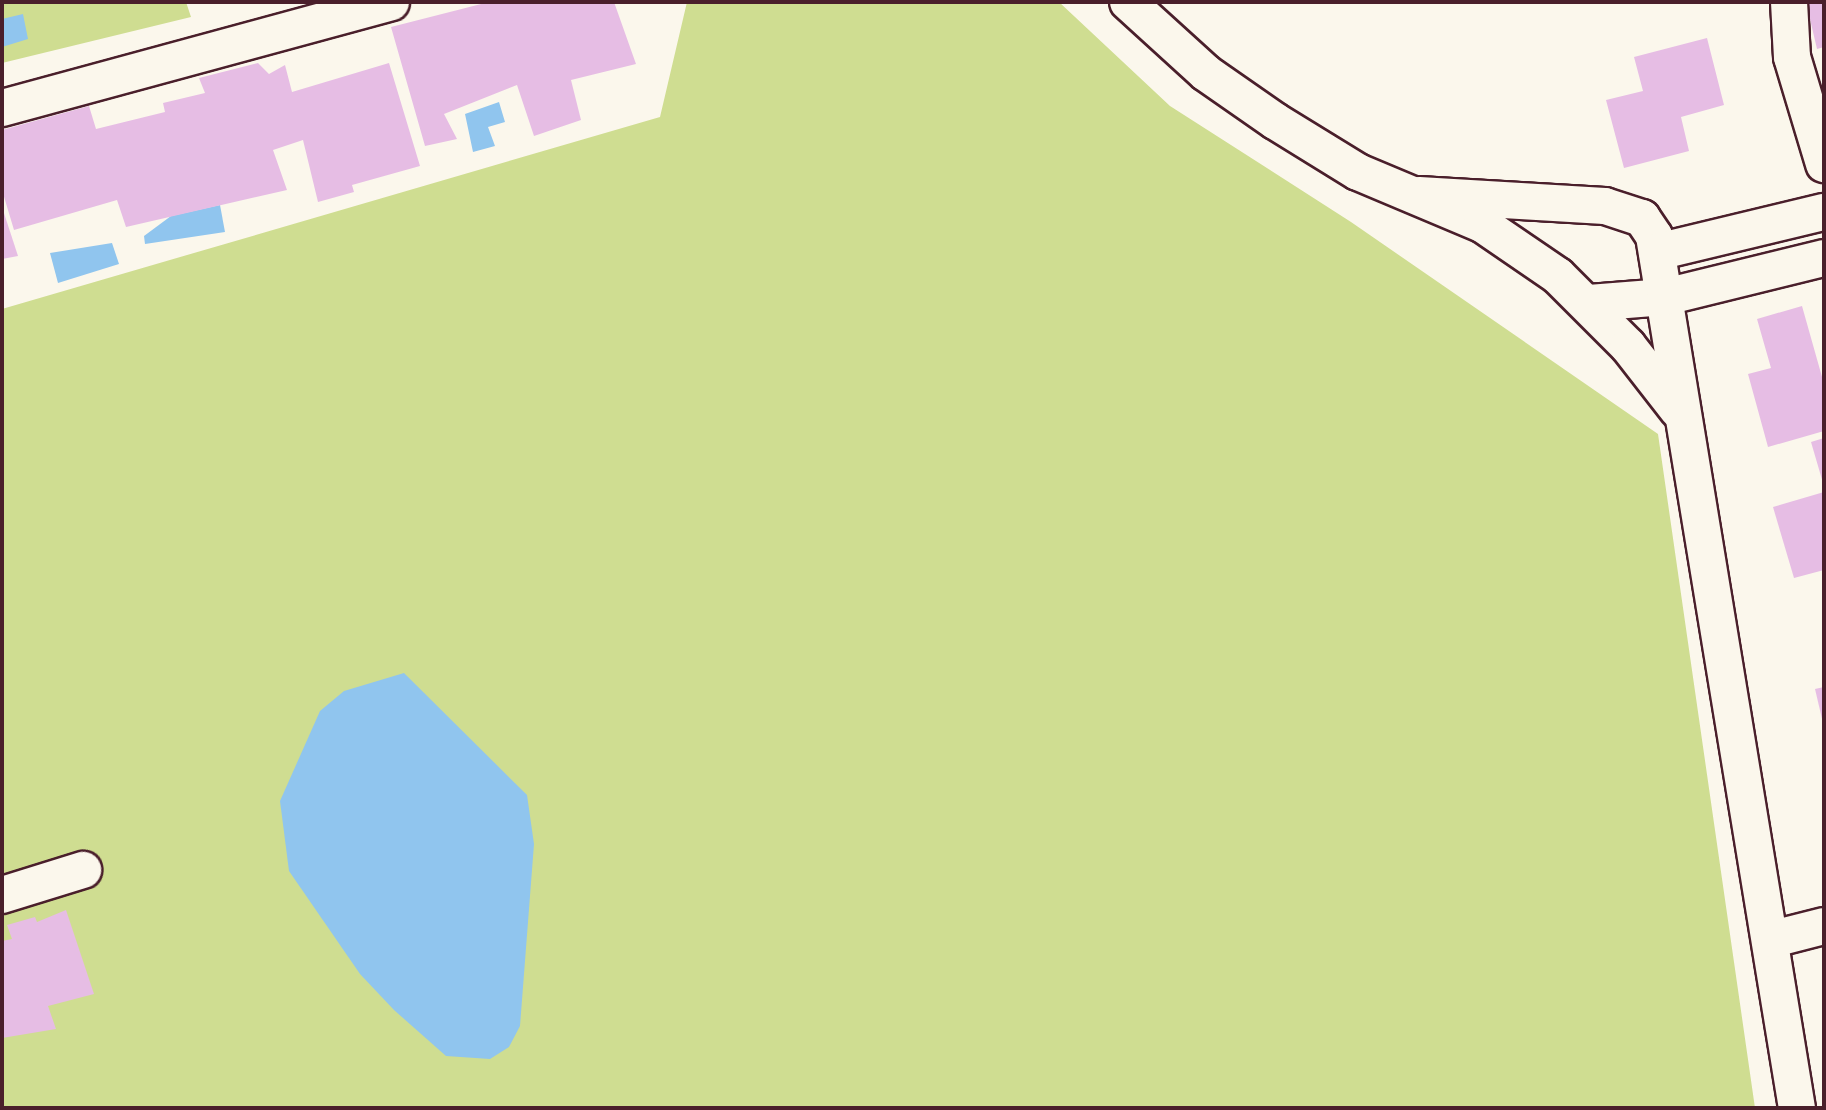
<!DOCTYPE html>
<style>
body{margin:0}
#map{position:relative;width:1826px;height:1110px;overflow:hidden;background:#fbf7ec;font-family:"Balsamiq Sans",sans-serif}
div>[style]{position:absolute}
.green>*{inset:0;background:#cfdd91}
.water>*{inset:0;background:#90c5ee}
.building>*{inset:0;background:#e6bde4}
.roads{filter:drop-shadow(2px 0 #4a1f2b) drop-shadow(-2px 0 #4a1f2b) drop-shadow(0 2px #4a1f2b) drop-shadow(0 -2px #4a1f2b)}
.minor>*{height:36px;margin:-18px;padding:0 18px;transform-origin:18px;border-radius:18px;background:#fbf7ec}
span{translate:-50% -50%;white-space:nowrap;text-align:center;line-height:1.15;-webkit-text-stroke:7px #fbf7ec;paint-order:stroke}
.frame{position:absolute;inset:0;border:4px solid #4a1f2b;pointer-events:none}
</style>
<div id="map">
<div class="green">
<i style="clip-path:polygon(2px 2px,186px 2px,191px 17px,2px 63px)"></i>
<i style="clip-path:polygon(687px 2px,1059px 2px,1170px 106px,1351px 222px,1658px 434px,1755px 1108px,2px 1108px,2px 309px,660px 117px)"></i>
</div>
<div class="water">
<i style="clip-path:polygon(23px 14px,28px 39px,2px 47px,2px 19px)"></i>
<i style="clip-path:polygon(499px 102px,505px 122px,488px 127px,495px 146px,473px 152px,465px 114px)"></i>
<i style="clip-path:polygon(220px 205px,225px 232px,145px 244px,144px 236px,171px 216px)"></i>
<i style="clip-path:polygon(112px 243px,119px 264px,58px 283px,50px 253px)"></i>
<i style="clip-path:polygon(404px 673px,527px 795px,534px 844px,520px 1026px,509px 1047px,490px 1059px,446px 1056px,394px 1010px,360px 974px,289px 871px,280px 801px,320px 711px,344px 691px)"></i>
</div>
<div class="building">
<i style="clip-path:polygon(489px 2px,614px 2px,636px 64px,571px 80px,581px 120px,534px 136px,517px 85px,444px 114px,457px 139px,425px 146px,391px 27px)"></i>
<i style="clip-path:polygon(1806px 2px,1824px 2px,1824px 47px,1817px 49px)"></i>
<i style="clip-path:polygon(1707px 38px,1724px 105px,1681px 117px,1689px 151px,1624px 168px,1606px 100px,1643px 91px,1634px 57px)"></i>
<i style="clip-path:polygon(258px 63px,269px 74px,285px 65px,292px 92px,389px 63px,420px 166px,352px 185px,354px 192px,318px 202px,303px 140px,273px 150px,287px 190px,126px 227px,117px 200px,14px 230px,2px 190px,2px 130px,89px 106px,96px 129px,165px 112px,163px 103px,205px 93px,199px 78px)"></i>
<i style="clip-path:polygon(2px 207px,18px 256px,2px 259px)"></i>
<i style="clip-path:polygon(1802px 306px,1824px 384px,1824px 431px,1768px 447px,1748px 374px,1771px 368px,1757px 319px)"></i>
<i style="clip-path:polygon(1824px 438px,1824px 483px,1823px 483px,1811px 442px)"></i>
<i style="clip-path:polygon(1824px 492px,1824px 570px,1794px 578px,1773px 507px)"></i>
<i style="clip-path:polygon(1824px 687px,1824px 722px,1823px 723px,1815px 689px)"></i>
<i style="clip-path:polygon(66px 910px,94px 994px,48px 1006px,56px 1029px,2px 1038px,2px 941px,12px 939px,7px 925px,35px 917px,37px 922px)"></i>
</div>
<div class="roads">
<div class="minor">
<i style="left:1128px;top:2px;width:105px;rotate:42.3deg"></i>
<i style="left:1206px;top:73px;width:84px;rotate:34.8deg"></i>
<i style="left:1275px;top:121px;width:97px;rotate:31.6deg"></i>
<i style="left:1358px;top:172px;width:134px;rotate:22.8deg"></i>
<i style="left:1482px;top:224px;width:92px;rotate:34.4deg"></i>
<i style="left:1558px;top:276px;width:99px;rotate:45deg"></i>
<i style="left:1628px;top:346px;width:81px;rotate:52deg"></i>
<i style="left:1789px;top:2px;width:55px;rotate:86.9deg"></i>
<i style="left:1792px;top:57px;width:112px;rotate:73.3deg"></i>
<i style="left:2px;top:108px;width:403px;rotate:-15.2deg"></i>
<i style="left:1419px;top:195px;width:186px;rotate:3.4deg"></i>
<i style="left:1605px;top:206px;width:39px;rotate:18deg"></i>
<i style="left:1642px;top:218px;width:22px;rotate:56deg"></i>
<i style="left:1654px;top:236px;width:884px;rotate:80.69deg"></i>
<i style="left:1657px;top:252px;width:172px;rotate:-13.5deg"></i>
<i style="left:1589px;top:303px;width:76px;rotate:-4.5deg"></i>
<i style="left:1665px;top:297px;width:164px;rotate:-13.8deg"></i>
<i style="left:2px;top:895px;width:85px;rotate:-17.2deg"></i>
<i style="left:1773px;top:939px;width:53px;rotate:-14.3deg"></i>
</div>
</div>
<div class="frame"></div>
</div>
